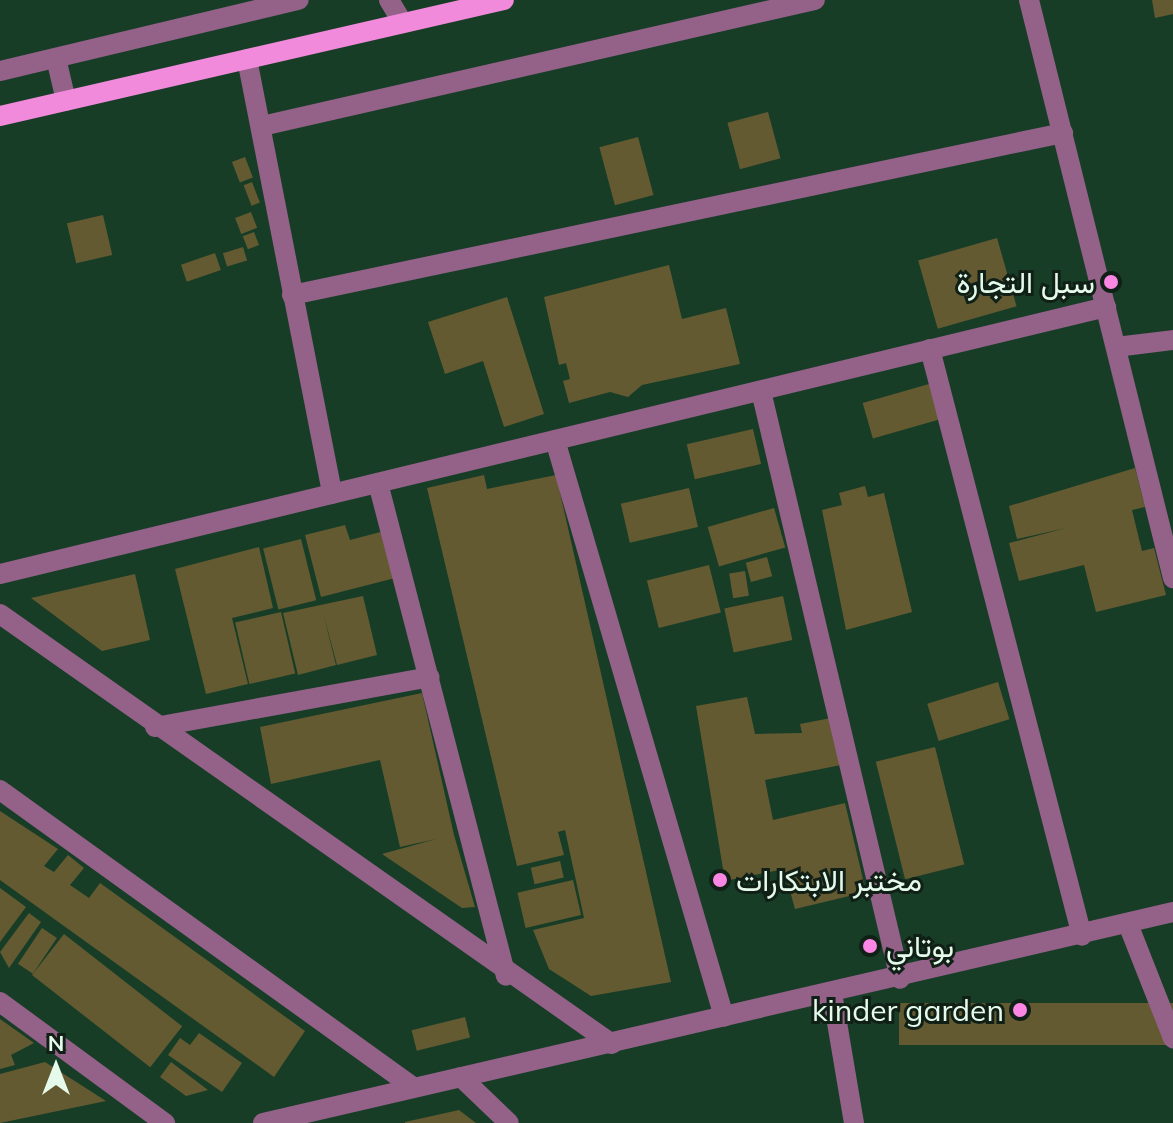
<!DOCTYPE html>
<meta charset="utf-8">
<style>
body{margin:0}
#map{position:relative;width:1173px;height:1123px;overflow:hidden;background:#173d27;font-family:Mulish,Vazirmatn,sans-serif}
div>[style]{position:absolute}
.building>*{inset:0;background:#645a31;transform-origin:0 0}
.minor>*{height:20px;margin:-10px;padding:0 10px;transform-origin:10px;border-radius:10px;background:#946188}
.major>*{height:20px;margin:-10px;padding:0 10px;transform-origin:10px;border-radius:10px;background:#f28adb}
.dots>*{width:22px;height:22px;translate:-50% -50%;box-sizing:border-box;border:4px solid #102016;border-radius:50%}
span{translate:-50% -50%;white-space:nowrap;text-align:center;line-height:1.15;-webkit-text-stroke:6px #102016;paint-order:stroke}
.poi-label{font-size:30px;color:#e5faeb}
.right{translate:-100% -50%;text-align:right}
.left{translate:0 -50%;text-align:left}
.north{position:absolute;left:16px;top:1027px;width:80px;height:80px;-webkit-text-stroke:6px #102016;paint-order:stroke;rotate:0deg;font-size:22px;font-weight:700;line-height:32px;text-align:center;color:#e5faeb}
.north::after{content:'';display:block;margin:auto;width:28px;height:36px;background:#e5faeb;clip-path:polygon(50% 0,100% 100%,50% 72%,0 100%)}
</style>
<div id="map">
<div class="building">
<i style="clip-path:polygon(1152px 0,1173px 0,1173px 14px,1155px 18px)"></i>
<i style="left:768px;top:112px;width:48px;height:42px;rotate:75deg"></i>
<i style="left:638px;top:137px;width:60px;height:40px;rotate:75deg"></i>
<i style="left:245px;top:157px;width:22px;height:14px;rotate:69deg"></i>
<i style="left:252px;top:182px;width:22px;height:9px;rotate:69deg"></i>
<i style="left:251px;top:212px;width:17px;height:17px;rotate:69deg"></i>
<i style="left:103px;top:215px;width:41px;height:37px;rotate:77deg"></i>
<i style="left:254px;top:232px;width:14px;height:12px;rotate:69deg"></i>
<i style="left:997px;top:238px;width:71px;height:82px;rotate:74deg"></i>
<i style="left:243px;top:247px;width:14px;height:21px;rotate:73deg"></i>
<i style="left:215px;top:253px;width:18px;height:36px;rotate:71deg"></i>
<i style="clip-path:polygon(669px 265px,682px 319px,726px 308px,740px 364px,642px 385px,628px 397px,610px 392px,569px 403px,563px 381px,570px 379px,566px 363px,559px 365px,544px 297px)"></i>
<i style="clip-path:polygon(507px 297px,544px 414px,504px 427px,483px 361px,445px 374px,428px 322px)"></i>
<i style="left:929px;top:384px;width:37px;height:69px;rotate:74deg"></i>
<i style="left:753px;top:429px;width:36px;height:68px;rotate:77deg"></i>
<i style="clip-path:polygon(1135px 468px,1145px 507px,1132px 510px,1142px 551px,1154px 548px,1166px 595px,1096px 612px,1084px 565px,1019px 581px,1009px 543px,1066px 528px,1017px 539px,1009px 506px)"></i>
<i style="clip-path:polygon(484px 475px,487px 489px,556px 475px,671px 982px,591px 996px,549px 969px,533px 930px,584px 918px,565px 830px,558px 832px,564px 855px,517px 866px,427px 488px)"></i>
<i style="clip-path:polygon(865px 486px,868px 497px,884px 493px,912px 612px,846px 630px,822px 510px,842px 505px,839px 493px)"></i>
<i style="left:689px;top:488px;width:40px;height:70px;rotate:77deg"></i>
<i style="left:774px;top:508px;width:41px;height:69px;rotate:74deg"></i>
<i style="clip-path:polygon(345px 525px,350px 540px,388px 530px,399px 577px,321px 597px,305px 535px)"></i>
<i style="left:301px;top:539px;width:63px;height:39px;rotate:76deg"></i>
<i style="clip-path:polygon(259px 547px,273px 608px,232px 618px,248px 684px,206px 694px,175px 569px)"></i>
<i style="left:767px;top:557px;width:20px;height:22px;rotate:75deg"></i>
<i style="left:709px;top:565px;width:49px;height:64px;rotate:76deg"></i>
<i style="left:745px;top:571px;width:25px;height:16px;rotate:81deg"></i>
<i style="clip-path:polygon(135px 574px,150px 640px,102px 651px,31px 598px)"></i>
<i style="clip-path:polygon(363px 596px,377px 655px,337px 665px,323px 612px,336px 665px,298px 675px,283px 613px)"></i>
<i style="left:783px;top:596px;width:45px;height:60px;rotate:78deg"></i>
<i style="left:281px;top:612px;width:63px;height:47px;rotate:77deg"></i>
<i style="left:998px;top:682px;width:39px;height:74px;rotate:73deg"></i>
<i style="clip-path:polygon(422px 693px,454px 835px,475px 907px,462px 908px,382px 854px,436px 839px,400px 847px,380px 760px,271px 784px,260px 727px)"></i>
<i style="clip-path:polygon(747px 697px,755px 734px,802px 733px,800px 724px,831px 718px,841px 765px,765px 780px,773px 820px,845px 803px,866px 892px,795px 909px,784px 869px,725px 881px,696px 706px)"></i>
<i style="left:935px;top:747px;width:121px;height:61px;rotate:76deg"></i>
<i style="clip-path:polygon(0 811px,58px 849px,44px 866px,54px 872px,68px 855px,84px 868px,70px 885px,89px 898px,100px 883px,305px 1031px,274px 1077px,0 880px)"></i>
<i style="left:560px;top:861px;width:17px;height:30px;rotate:77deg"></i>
<i style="left:573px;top:880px;width:36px;height:57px;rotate:77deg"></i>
<i style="clip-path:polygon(0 888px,26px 907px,0 942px)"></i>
<i style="clip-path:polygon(29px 913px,41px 922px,9px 968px,0 952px)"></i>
<i style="left:42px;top:928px;width:18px;height:43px;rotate:34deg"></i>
<i style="left:64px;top:934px;width:150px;height:52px;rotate:38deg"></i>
<i style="left:1173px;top:1003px;width:42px;height:274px;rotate:90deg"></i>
<i style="left:465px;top:1017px;width:21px;height:55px;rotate:76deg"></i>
<i style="clip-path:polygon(0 1019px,34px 1043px,11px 1055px,15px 1065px,0 1069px)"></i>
<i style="clip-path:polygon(199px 1033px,242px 1063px,222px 1092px,168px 1055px,180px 1038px,190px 1045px)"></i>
<i style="clip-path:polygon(45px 1062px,106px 1101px,0 1123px,0 1074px)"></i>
<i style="clip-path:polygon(171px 1062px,208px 1090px,186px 1096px,160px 1077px)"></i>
<i style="clip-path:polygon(459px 1110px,476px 1123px,405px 1123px,405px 1122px)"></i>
</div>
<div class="minor">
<i style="left:389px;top:0;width:27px;rotate:59deg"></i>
<i style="left:1029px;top:0;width:596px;rotate:76.01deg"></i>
<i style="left:56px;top:58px;width:44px;rotate:76.9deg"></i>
<i style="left:247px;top:59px;width:443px;rotate:78.9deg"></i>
<i style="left:0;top:71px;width:307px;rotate:-13.4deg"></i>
<i style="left:262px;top:126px;width:567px;rotate:-12.84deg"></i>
<i style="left:292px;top:295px;width:788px;rotate:-11.87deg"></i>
<i style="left:1116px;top:347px;width:57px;rotate:-7deg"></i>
<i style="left:930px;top:349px;width:606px;rotate:75.48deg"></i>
<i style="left:761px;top:391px;width:604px;rotate:76.7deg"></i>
<i style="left:555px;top:440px;width:601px;rotate:73.67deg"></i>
<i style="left:378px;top:483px;width:509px;rotate:75.45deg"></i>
<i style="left:0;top:574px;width:1138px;rotate:-13.57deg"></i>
<i style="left:0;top:614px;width:748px;rotate:35.09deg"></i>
<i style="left:155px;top:727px;width:279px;rotate:-10.3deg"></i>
<i style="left:0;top:790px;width:509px;rotate:35.72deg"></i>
<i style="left:1128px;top:924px;width:123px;rotate:68.5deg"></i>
<i style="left:832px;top:993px;width:132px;rotate:80.4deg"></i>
<i style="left:0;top:1002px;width:205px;rotate:36.3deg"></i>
<i style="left:461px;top:1077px;width:66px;rotate:43.8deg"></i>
<i style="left:263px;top:1123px;width:934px;rotate:-13.05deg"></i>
</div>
<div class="major">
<i style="left:0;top:116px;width:517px;rotate:-12.96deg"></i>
</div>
<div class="dots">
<i style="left:1111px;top:282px;background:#fc86e3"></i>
<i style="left:720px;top:880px;background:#fc86e3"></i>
<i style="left:870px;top:946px;background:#fc86e3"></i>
<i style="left:1020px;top:1010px;background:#fc86e3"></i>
</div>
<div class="poi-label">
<span class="right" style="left:1095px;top:282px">سبل التجارة</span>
<span class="left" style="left:736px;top:880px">مختبر الابتكارات</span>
<span class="left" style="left:886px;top:946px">بوتاني</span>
<span class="right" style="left:1004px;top:1010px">kinder garden</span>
</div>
<div class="north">N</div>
</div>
